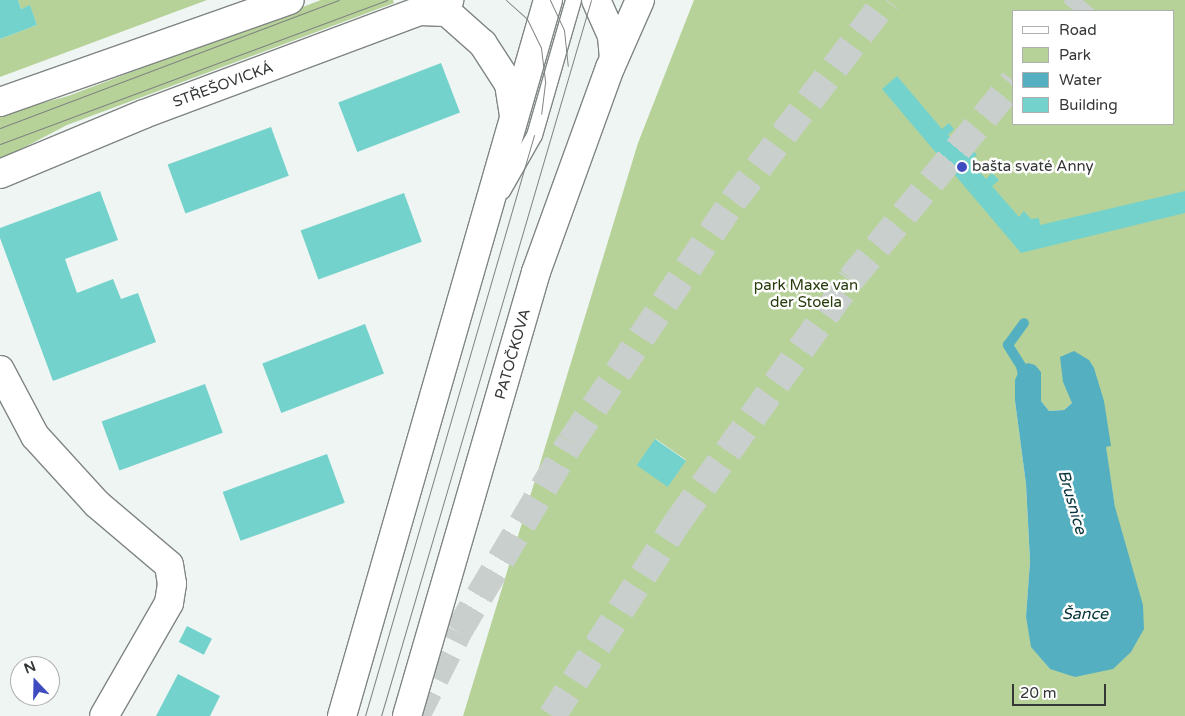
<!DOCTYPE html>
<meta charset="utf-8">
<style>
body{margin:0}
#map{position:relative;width:1185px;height:716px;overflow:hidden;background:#eef5f2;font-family:"Varela Round",sans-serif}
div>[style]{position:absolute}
.green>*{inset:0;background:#b7d299}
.water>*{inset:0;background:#54b0c1}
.stream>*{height:10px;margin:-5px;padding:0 5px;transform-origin:5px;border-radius:5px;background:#54b0c1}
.building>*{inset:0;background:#74d2cc;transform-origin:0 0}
.trunk-tunnel>*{height:28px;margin-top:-14px;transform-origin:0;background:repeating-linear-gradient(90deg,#c9cfcc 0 28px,transparent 0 42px)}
.roads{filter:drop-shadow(1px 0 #808684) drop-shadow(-1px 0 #808684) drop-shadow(0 1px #808684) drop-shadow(0 -1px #808684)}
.service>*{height:15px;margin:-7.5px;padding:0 7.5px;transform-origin:7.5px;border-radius:7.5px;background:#fff}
.minor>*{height:28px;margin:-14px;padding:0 14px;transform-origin:14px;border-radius:14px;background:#fff}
.tertiary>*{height:28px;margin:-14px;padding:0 14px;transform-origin:14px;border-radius:14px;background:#fff}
.secondary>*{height:28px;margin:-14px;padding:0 14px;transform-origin:14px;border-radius:14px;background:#fff}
.tram>*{height:1px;margin:-0.5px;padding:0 0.5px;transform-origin:0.5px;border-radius:0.5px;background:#7f8482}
.dots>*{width:14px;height:14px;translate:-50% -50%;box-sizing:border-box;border:2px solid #fff;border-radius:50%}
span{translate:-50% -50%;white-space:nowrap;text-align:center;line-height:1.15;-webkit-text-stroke:5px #fff;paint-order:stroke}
.street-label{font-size:15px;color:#343736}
.poi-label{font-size:15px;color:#343736}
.left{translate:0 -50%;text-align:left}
.park-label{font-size:15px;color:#283b0d}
.water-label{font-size:16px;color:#05333b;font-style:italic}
.legend{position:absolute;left:1012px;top:10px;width:162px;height:115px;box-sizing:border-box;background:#fff;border:1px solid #aeafaf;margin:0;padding:6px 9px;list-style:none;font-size:15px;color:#343736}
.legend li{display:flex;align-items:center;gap:10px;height:25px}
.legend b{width:25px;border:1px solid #aeafaf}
.north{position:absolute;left:10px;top:656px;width:50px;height:50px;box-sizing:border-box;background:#fff;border:1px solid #aeafaf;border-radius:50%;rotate:339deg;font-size:14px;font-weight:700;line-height:20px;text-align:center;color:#343736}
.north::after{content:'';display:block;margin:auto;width:18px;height:22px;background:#3f4cc0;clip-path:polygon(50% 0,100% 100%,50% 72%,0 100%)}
.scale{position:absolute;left:1012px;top:684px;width:94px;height:22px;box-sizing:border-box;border:2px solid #343736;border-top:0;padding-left:6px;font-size:15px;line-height:18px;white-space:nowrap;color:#343736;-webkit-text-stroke:4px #fff;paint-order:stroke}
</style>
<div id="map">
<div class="green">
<i style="clip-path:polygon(18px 0,207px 0,0 77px,0 39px,37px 25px,30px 6px,21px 9px)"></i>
<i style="clip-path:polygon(321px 0,393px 0,394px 3px,67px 125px,0 160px,0 115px,68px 96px)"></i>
<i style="clip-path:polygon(evenodd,694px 0,1185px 0,1185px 716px,463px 716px,638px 143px,694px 0,1014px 11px,1174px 11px,1174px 124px,1014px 124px,1014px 11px,694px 0,1041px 372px,1041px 401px,1049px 411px,1064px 410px,1073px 402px,1063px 382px,1110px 446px,1105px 447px,1115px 507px,1050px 669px,1032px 647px,1026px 617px,1030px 561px,1026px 484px,1015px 401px,1015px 380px,1041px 372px,694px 0,656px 439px,686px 460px,668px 486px,637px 465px,656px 439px)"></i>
</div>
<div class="water">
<i style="clip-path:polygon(1074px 351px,1089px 360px,1094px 368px,1104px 401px,1111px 446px,1106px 447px,1115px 507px,1143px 605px,1144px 629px,1131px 652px,1113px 669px,1075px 677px,1050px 669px,1031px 647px,1026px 617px,1030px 561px,1026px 484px,1015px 401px,1015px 380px,1021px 366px,1028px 363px,1035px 365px,1041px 372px,1041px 401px,1049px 411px,1064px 410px,1072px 403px,1063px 382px,1060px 357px)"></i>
</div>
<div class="stream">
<i style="left:1024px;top:379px;width:13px;rotate:-103deg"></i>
<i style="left:1021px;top:366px;width:25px;rotate:-122deg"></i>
<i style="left:1008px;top:345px;width:27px;rotate:-54deg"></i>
</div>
<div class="building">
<i style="clip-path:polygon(0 0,18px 0,21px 9px,30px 5px,37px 25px,0 39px)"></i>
<i style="left:441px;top:63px;width:53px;height:110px;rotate:69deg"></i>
<i style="clip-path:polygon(897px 76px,942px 129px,949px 123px,954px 129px,948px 135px,964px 154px,971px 148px,977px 155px,970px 161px,986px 179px,992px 173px,999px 180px,992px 186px,1019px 217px,1024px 211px,1031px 219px,1039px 218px,1040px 225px,1185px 191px,1185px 213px,1021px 253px,882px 89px)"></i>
<i style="left:271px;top:127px;width:52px;height:110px;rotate:70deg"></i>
<i style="clip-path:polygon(100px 191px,118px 240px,65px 259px,77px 293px,113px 279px,121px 299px,138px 293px,156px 342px,53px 381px,0 238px,0 228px)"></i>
<i style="left:404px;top:193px;width:52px;height:110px;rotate:70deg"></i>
<i style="left:365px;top:324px;width:53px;height:110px;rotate:69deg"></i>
<i style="left:205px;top:384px;width:52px;height:110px;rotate:70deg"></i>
<i style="left:655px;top:439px;width:38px;height:32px;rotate:35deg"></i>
<i style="left:327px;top:454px;width:52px;height:111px;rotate:70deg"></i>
<i style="left:187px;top:626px;width:28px;height:18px;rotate:27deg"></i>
<i style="clip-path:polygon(178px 674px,220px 696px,210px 716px,156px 716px)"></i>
</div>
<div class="trunk-tunnel">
<i style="left:1074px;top:11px;width:14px;rotate:-51deg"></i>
<i style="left:416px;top:716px;width:94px;rotate:-63.4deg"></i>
<i style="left:458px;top:632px;width:221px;rotate:-59.3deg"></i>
<i style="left:571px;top:442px;width:290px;rotate:-56.1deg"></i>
<i style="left:733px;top:201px;width:253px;rotate:-52.7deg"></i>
<i style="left:552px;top:716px;width:234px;rotate:-57.1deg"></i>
<i style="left:679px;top:520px;width:296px;rotate:-54.5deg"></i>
<i style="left:851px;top:279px;width:256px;rotate:-50.5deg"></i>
</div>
<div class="roads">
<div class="service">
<i style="left:502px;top:191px;width:64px;rotate:-60.3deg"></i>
<i style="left:534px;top:135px;width:141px;rotate:-73.9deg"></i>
</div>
<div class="minor">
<i style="left:0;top:370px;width:75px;rotate:62.1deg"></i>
<i style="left:35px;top:436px;width:92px;rotate:47.6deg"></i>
<i style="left:97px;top:504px;width:94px;rotate:40.3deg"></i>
<i style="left:169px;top:565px;width:19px;rotate:81deg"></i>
<i style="left:172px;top:584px;width:19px;rotate:99deg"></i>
<i style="left:169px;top:603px;width:130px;rotate:119.9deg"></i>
</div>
<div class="tertiary">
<i style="left:596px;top:0;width:39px;rotate:66deg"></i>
<i style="left:612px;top:36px;width:22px;rotate:85deg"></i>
<i style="left:420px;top:11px;width:27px;rotate:2deg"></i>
<i style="left:447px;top:12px;width:48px;rotate:41.6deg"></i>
<i style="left:483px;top:44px;width:48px;rotate:57deg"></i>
<i style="left:509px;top:84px;width:32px;rotate:81deg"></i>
<i style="left:0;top:102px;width:307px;rotate:-19.4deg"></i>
<i style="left:0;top:174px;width:156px;rotate:-22.6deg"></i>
<i style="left:144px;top:114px;width:326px;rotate:-20.5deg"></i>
</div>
<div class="secondary">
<i style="left:342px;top:716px;width:745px;rotate:-73.95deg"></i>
<i style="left:407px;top:716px;width:462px;rotate:-73.8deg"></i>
<i style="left:536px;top:272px;width:217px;rotate:-70.1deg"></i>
<i style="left:610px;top:68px;width:74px;rotate:-66.2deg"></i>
</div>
</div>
<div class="tram">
<i style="left:506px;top:0;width:28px;rotate:42deg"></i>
<i style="left:527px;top:19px;width:32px;rotate:64deg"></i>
<i style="left:541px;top:48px;width:35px;rotate:83deg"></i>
<i style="left:545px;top:83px;width:31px;rotate:97deg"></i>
<i style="left:550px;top:0;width:33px;rotate:65deg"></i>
<i style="left:564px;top:30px;width:36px;rotate:84deg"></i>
<i style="left:0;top:128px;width:362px;rotate:-20.7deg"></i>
<i style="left:0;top:144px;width:413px;rotate:-20.4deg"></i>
<i style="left:365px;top:716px;width:605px;rotate:-73.78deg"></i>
<i style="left:381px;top:716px;width:746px;rotate:-73.65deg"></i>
</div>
<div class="dots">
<i style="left:962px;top:167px;background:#3f4cc0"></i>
</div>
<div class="street-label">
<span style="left:223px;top:85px;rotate:-20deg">STŘEŠOVICKÁ</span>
<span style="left:513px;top:354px;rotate:-74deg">PATOČKOVA</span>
</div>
<div class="poi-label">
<span class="left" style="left:972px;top:167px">bašta svaté Anny</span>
</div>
<div class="park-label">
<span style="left:806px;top:294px">park Maxe van<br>der Stoela</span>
</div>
<div class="water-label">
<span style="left:1072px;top:502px;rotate:74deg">Brusnice</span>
<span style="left:1085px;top:614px">Šance</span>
</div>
<ul class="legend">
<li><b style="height:6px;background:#fff"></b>Road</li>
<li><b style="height:14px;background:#b7d299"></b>Park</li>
<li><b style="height:14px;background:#54b0c1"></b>Water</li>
<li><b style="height:14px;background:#74d2cc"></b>Building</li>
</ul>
<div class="north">N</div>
<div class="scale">20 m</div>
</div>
